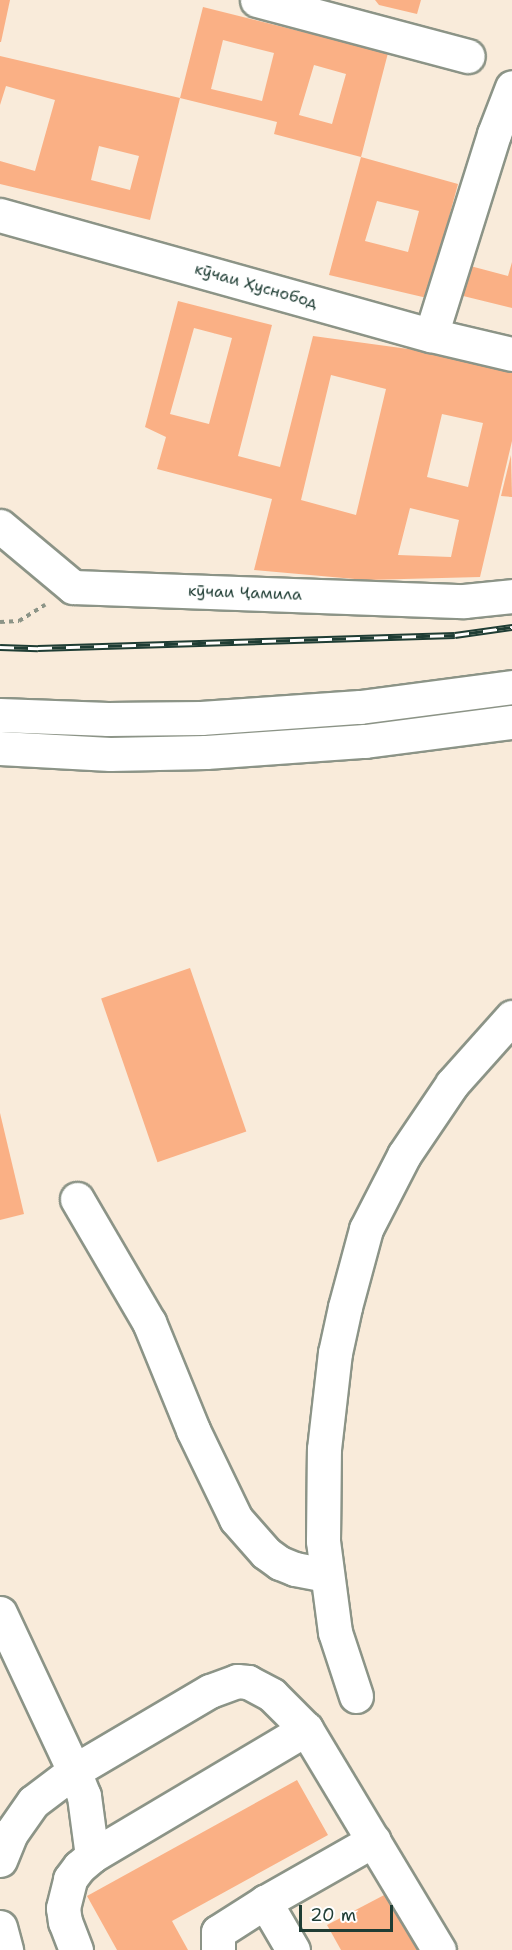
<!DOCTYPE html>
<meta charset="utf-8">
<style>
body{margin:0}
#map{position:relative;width:512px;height:1950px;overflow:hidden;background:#f9ebda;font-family:"Shantell Sans",sans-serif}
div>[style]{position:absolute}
.building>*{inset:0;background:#fab085;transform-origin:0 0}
.path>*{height:4px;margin-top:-2px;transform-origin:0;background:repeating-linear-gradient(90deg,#8c9487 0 4.5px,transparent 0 9px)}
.roads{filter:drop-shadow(2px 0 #8c9487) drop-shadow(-2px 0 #8c9487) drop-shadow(0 2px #8c9487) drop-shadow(0 -2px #8c9487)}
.minor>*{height:33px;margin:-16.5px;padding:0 16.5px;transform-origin:16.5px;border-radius:16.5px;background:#fff}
.rail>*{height:7px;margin-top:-3.5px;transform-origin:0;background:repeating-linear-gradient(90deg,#fff 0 14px,#1f3d34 0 28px);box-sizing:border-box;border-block:2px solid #1f3d34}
span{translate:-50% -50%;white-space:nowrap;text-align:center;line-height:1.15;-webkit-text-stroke:4.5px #fff;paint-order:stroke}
.street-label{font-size:16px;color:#1f3d34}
.scale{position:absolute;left:299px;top:1905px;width:94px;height:27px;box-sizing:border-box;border:3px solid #1f3d34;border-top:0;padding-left:8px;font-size:18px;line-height:21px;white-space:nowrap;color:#1f3d34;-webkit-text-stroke:4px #fff;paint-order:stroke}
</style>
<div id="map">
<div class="building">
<i style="clip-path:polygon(0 0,10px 0,1px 42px,0 42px)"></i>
<i style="clip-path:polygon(375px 0,421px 0,417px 14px,379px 5px)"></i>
<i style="clip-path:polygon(evenodd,203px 7px,388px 53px,361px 157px,274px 134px,277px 122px,180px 98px,150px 220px,0 184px,0 161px,35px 171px,55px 100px,6px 86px,0 105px,0 56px,180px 98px,203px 7px,223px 40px,274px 53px,262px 101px,211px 89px,223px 40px,203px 7px,314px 65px,346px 74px,332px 124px,299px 115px,314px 65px,203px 7px,99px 146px,139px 156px,130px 190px,91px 180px,99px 146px)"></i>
<i style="clip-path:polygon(evenodd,361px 157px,458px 184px,427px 298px,329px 275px,361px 157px,377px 201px,419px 211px,408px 252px,365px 241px,377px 201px)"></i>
<i style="clip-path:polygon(512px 262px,512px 308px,451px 293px,459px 263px,508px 276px)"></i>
<i style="clip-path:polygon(evenodd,178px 301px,272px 325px,238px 456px,280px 467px,313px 336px,423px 351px,512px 372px,512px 441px,480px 577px,366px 580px,254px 570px,272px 499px,157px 469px,166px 437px,145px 427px,178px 301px,194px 328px,232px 338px,209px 424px,170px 414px,194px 328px,178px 301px,331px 375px,386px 389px,356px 515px,301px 500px,331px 375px,178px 301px,442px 414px,483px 423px,468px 487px,427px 477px,442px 414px,178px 301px,410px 508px,459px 520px,451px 557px,398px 555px,410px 508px)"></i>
<i style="clip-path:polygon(511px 455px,512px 497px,501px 496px)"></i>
<i style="left:190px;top:968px;width:173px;height:94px;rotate:71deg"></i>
<i style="clip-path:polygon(0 1113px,24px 1214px,0 1220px)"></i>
<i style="clip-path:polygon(297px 1780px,328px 1835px,172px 1921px,188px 1950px,117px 1950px,87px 1896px)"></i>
<i style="clip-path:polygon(388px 1893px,419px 1950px,341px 1950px,327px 1925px)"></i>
</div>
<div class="path">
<i style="left:0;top:622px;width:19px;rotate:-3deg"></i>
<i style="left:19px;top:621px;width:31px;rotate:-32deg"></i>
</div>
<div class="roads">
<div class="minor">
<i style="left:257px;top:0;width:218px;rotate:14.9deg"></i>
<i style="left:0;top:215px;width:447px;rotate:15.6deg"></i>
<i style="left:431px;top:335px;width:83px;rotate:13.2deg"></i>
<i style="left:431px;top:335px;width:211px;rotate:-72.6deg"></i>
<i style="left:494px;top:134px;width:50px;rotate:-69deg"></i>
<i style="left:0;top:526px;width:95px;rotate:39.9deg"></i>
<i style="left:73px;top:587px;width:391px;rotate:2.1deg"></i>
<i style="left:464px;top:601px;width:48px;rotate:-5.9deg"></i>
<i style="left:0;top:715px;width:108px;rotate:2.1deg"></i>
<i style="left:108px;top:719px;width:93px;rotate:-0.6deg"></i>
<i style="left:201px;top:718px;width:159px;rotate:-4deg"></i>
<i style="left:360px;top:707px;width:153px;rotate:-7.5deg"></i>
<i style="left:0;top:748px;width:110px;rotate:3.1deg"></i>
<i style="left:110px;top:754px;width:96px;rotate:-1.2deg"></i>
<i style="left:206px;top:752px;width:159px;rotate:-4deg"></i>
<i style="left:365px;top:741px;width:148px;rotate:-7.4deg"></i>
<i style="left:77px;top:1199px;width:143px;rotate:59.7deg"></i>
<i style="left:149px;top:1322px;width:117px;rotate:67.8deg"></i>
<i style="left:193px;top:1430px;width:99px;rotate:64.2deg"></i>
<i style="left:236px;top:1519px;width:45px;rotate:48.6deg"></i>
<i style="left:266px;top:1553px;width:17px;rotate:36deg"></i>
<i style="left:280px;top:1563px;width:16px;rotate:22deg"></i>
<i style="left:295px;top:1569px;width:32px;rotate:11deg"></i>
<i style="left:0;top:1613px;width:174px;rotate:64.9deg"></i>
<i style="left:74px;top:1771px;width:51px;rotate:142.9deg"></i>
<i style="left:33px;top:1802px;width:38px;rotate:125deg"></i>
<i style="left:11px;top:1833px;width:29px;rotate:112deg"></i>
<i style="left:356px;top:1696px;width:67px;rotate:-108.2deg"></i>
<i style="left:335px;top:1632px;width:92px;rotate:-97.5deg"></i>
<i style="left:323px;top:1541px;width:92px;rotate:-89.4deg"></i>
<i style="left:324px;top:1449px;width:97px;rotate:-83.5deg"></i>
<i style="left:335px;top:1353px;width:47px;rotate:-77.7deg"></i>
<i style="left:345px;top:1307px;width:81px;rotate:-74.9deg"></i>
<i style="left:366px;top:1229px;width:83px;rotate:-62.8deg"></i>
<i style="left:404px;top:1155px;width:86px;rotate:-55.9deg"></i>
<i style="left:452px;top:1084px;width:90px;rotate:-48.2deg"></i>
<i style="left:92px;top:1856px;width:61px;rotate:-97.6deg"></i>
<i style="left:84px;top:1796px;width:27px;rotate:-112deg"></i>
<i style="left:74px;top:1771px;width:158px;rotate:-30.5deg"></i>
<i style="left:210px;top:1691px;width:29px;rotate:-20deg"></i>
<i style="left:237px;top:1681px;width:11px;rotate:5deg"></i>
<i style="left:248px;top:1682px;width:27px;rotate:28deg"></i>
<i style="left:272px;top:1695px;width:48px;rotate:45deg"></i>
<i style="left:306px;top:1729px;width:258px;rotate:59deg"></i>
<i style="left:0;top:1927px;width:24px;rotate:75deg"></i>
<i style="left:76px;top:1950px;width:30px;rotate:-111deg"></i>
<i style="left:65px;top:1922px;width:14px;rotate:-98deg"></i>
<i style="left:63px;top:1908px;width:30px;rotate:-76deg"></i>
<i style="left:70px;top:1879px;width:15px;rotate:-53deg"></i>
<i style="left:79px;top:1867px;width:17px;rotate:-40deg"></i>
<i style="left:92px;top:1856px;width:249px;rotate:-30.7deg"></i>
<i style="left:218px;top:1950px;width:18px;rotate:-90deg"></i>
<i style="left:218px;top:1932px;width:56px;rotate:-32.6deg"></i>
<i style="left:293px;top:1950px;width:56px;rotate:-120.3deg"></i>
<i style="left:265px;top:1902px;width:125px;rotate:-29.6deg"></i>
</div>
</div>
<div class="rail">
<i style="left:0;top:647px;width:38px;rotate:2deg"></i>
<i style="left:38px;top:648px;width:417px;rotate:-1.8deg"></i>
<i style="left:455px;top:635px;width:58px;rotate:-8deg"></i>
</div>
<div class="street-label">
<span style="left:256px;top:286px;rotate:16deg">кӯчаи Ҳуснобод</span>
<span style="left:245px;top:593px;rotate:2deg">кӯчаи Ҷамила</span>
</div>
<div class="scale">20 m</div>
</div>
